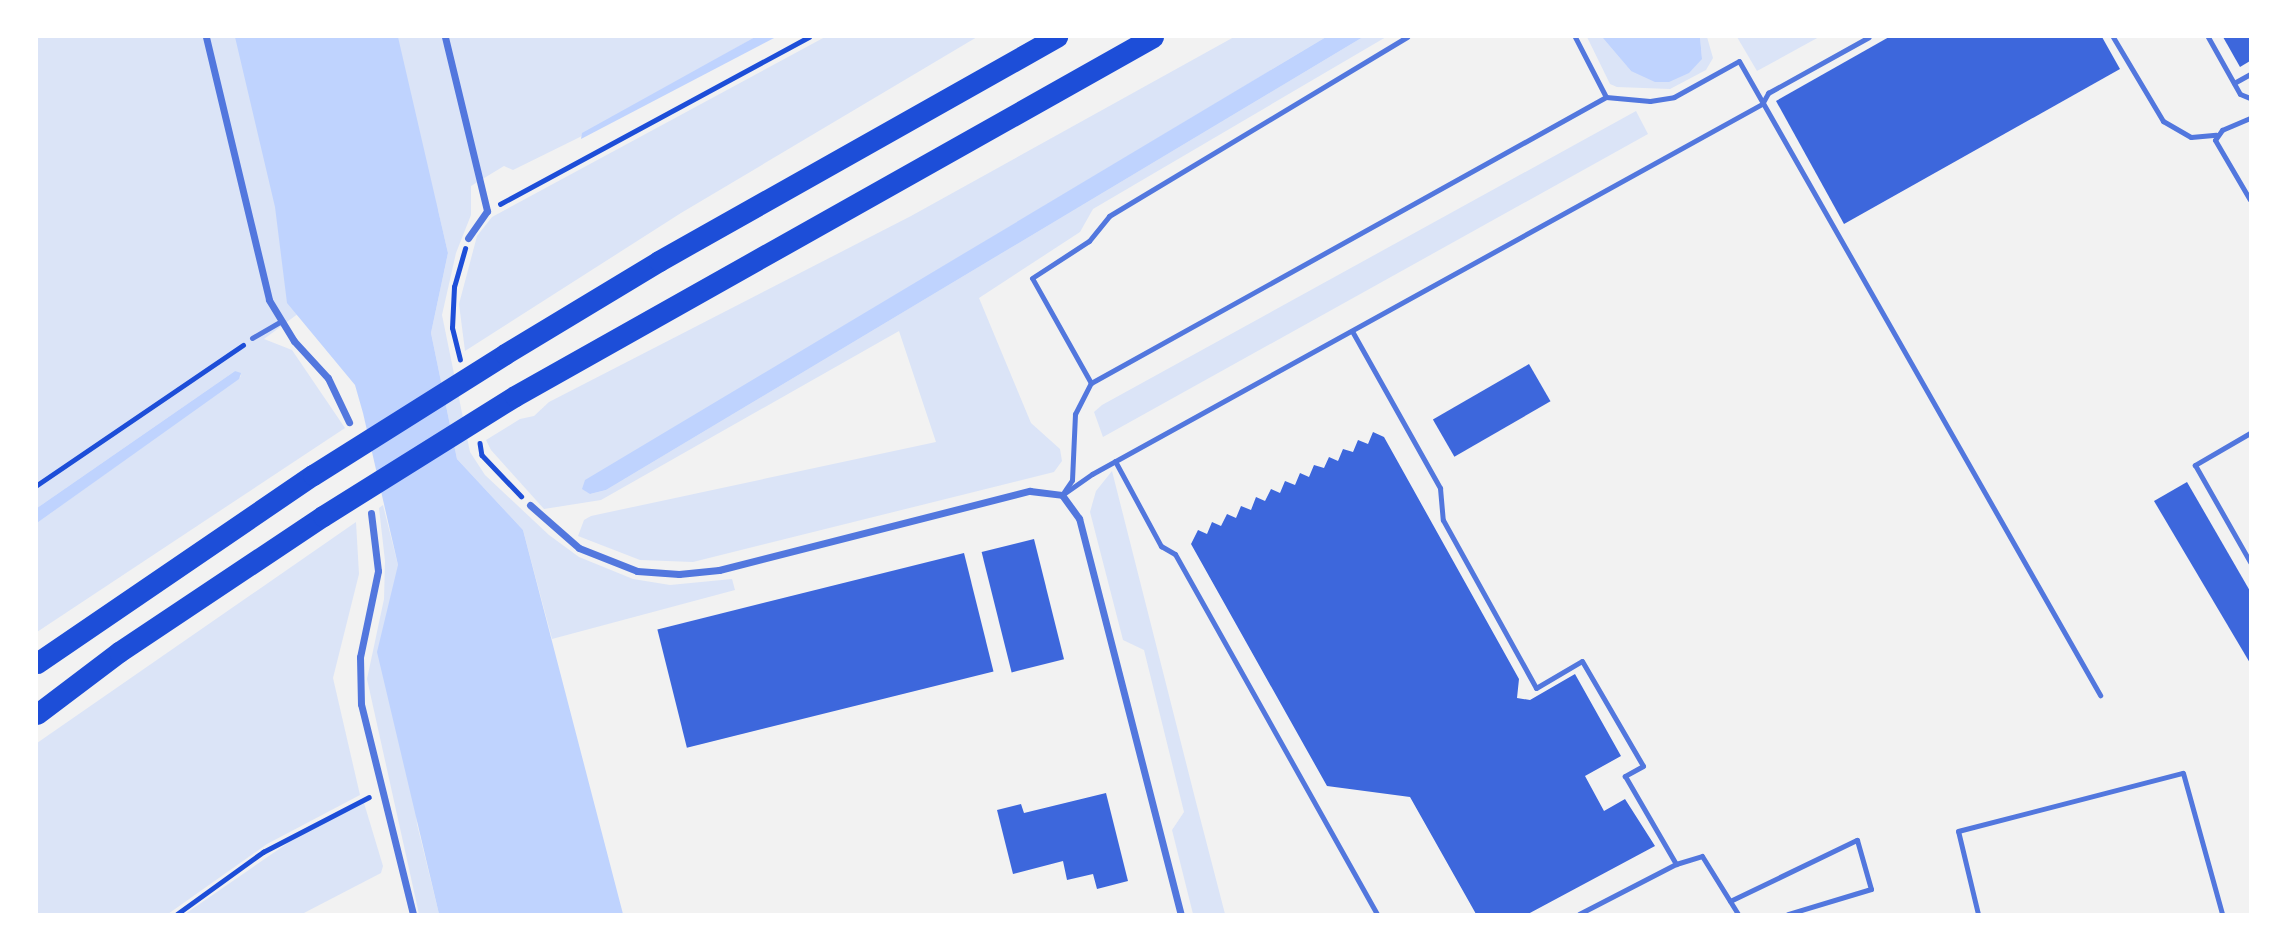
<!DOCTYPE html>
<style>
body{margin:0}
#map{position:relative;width:2287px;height:951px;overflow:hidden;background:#f2f2f2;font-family:Mulish,sans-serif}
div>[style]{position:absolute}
.green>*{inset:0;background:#dbe4f7}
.water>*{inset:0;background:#bfd3fe}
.building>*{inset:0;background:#3d67dc;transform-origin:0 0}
.path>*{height:4.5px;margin:-2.25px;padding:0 2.25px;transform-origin:2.25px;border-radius:2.25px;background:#1d4ed8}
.service>*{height:5px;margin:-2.5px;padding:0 2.5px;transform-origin:2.5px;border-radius:2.5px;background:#5277de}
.minor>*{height:7px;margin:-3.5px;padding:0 3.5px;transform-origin:3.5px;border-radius:3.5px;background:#5277de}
.motorway>*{height:21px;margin:-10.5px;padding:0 10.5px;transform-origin:10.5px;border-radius:10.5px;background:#1d4ed8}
span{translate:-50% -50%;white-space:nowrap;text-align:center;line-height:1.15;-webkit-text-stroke:5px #fff;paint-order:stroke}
.frame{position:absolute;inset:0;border:38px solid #fff;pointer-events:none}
</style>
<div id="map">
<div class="green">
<i style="clip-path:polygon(37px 37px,755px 37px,580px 137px,513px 170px,504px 166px,471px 186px,471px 215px,456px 253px,442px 315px,470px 452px,485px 475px,549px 535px,579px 557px,633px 579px,670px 585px,732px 579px,735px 590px,552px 639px,523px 530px,457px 459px,431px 333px,448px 253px,438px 210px,264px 339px,292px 350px,345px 428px,37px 632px,37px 523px,241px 376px,235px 371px,37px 508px)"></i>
<i style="clip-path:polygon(825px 37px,977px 37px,681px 213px,465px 351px,459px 304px,477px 236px,492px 217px)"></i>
<i style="clip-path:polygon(1234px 37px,1326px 37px,784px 362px,590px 494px,606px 490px,1363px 37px,1386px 37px,1093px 209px,1080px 232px,979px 298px,1031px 423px,1060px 449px,1062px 461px,1054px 472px,693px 562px,640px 560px,578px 536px,584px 520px,591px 516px,936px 442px,899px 331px,601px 500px,544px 509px,491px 450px,486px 440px,520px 419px,534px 416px,549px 402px,911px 216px)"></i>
<i style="clip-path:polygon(1587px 37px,1602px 37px,1631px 71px,1702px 59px,1700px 37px,1707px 37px,1713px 58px,1706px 70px,1670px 89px,1617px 87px,1610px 84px)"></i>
<i style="clip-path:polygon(1737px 37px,1819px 37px,1757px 71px)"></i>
<i style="clip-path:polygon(1636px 111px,1648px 134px,1103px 437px,1094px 412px,1102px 405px)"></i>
<i style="clip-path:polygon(1112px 471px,1197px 806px,1225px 914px,1193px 914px,1172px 830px,1184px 812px,1144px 650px,1123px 640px,1090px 512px,1096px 491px)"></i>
<i style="clip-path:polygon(383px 505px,398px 565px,417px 824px,439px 914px,419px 914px,367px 679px,384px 599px,385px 561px,379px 508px)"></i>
<i style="clip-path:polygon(356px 522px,359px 574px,333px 678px,360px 795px,267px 844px,168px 914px,37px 914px,37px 743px)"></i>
<i style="clip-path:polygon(364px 803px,383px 866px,381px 873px,302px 914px,185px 914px,298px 836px)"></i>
</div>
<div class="water">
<i style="clip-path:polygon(235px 37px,398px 37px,448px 253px,431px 333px,457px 459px,523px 530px,623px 914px,439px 914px,377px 652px,398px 565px,363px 413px,355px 385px,287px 303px,275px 207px)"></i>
<i style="clip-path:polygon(755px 37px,776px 37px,581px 139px,582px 133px)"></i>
<i style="clip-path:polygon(1326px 37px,1363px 37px,606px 490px,590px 494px,582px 489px,585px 480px)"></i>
<i style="clip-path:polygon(1602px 37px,1700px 37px,1702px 59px,1689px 73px,1669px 82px,1655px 82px,1631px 71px)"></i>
<i style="clip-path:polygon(235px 371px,241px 373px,239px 379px,37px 523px,37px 508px)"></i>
</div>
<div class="building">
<i style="clip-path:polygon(1889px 37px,2102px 37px,2120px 69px,1844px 224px,1776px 101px)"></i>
<i style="clip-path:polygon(2223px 37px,2250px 37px,2250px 61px,2240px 67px)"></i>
<i style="left:1529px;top:364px;width:43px;height:111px;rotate:60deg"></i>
<i style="clip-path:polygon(1373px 432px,1384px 437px,1519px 679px,1517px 698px,1530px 700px,1575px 674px,1621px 756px,1585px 776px,1604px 811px,1625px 799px,1655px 846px,1528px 914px,1476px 914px,1410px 797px,1327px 786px,1191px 544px,1198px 530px,1207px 534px,1212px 522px,1221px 526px,1227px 514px,1236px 518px,1241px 506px,1251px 510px,1256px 497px,1265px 501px,1271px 489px,1280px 493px,1285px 481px,1295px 485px,1300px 473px,1309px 477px,1314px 465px,1324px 468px,1329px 457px,1338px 461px,1343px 449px,1353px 452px,1358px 440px,1368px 444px)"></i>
<i style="clip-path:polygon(2187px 482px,2250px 591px,2250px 663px,2154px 501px)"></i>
<i style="left:1034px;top:539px;width:124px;height:54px;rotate:76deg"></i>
<i style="left:964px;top:553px;width:122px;height:316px;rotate:76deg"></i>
<i style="clip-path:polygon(1106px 793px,1128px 881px,1097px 889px,1093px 874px,1067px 880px,1063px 861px,1013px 874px,997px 810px,1021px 804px,1024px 813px)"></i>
</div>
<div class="path">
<i style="left:500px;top:204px;width:351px;rotate:-28.4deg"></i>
<i style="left:460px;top:360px;width:33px;rotate:-104deg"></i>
<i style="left:452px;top:328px;width:41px;rotate:-87.2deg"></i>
<i style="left:454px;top:287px;width:40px;rotate:-74deg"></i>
<i style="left:480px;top:443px;width:12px;rotate:81deg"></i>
<i style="left:482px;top:455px;width:57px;rotate:46.4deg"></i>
<i style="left:37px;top:485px;width:249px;rotate:-34.2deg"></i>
<i style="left:177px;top:914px;width:106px;rotate:-35.8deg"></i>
<i style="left:263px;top:852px;width:119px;rotate:-27.4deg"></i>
</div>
<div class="service">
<i style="left:2113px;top:37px;width:98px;rotate:59.2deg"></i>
<i style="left:2163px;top:121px;width:32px;rotate:30deg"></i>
<i style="left:2191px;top:137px;width:25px;rotate:-5deg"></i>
<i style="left:2208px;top:37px;width:65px;rotate:60.7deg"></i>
<i style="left:2240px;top:94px;width:11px;rotate:22deg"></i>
<i style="left:2234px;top:83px;width:18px;rotate:-29deg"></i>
<i style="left:1606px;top:97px;width:44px;rotate:5.2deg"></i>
<i style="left:1650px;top:101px;width:24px;rotate:-9deg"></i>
<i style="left:1674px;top:97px;width:74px;rotate:-29deg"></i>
<i style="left:1739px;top:61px;width:730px;rotate:60.34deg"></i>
<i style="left:2250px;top:118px;width:30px;rotate:157deg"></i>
<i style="left:2222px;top:130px;width:12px;rotate:125deg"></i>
<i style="left:2215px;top:140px;width:69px;rotate:59.7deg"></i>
<i style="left:1352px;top:331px;width:180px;rotate:60.7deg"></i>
<i style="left:1440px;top:488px;width:32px;rotate:85deg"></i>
<i style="left:1443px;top:520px;width:192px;rotate:61deg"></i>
<i style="left:1536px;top:688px;width:53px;rotate:-30.4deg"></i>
<i style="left:1582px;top:661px;width:121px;rotate:59.8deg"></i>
<i style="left:1643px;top:766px;width:21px;rotate:151deg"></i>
<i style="left:1625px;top:776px;width:102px;rotate:59.9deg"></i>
<i style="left:252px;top:338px;width:34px;rotate:-30deg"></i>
<i style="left:1091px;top:383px;width:120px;rotate:-119.3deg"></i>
<i style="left:1032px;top:278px;width:68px;rotate:-33deg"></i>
<i style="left:1089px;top:241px;width:32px;rotate:-51deg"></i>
<i style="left:1109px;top:216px;width:348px;rotate:-31deg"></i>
<i style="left:2250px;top:433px;width:64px;rotate:149.8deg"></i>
<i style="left:2195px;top:465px;width:112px;rotate:60.4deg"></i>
<i style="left:1115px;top:461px;width:97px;rotate:61.6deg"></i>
<i style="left:1161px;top:546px;width:16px;rotate:30deg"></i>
<i style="left:1175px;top:554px;width:413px;rotate:60.7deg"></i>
<i style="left:1064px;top:492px;width:14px;rotate:-56deg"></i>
<i style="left:1072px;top:480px;width:66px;rotate:-87.4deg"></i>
<i style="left:1075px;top:414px;width:35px;rotate:-63deg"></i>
<i style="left:1091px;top:383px;width:589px;rotate:-29.05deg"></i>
<i style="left:1606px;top:97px;width:68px;rotate:-117.3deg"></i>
<i style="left:1062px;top:495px;width:37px;rotate:-35deg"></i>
<i style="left:1092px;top:474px;width:765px;rotate:-28.91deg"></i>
<i style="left:1762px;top:104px;width:13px;rotate:-61deg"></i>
<i style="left:1768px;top:93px;width:115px;rotate:-29deg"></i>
<i style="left:1730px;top:901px;width:141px;rotate:-25.7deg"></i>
<i style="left:1857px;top:840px;width:51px;rotate:74.1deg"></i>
<i style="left:1871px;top:889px;width:87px;rotate:163.2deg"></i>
<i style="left:1579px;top:914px;width:109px;rotate:-27.3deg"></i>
<i style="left:1676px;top:864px;width:27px;rotate:-17deg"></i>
<i style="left:1702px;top:856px;width:68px;rotate:58.2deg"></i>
<i style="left:1978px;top:914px;width:85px;rotate:-103.5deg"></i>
<i style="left:1958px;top:831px;width:232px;rotate:-14.5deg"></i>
<i style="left:2183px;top:773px;width:146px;rotate:74.5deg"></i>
</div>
<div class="minor">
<i style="left:206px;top:37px;width:270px;rotate:76.5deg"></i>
<i style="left:269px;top:300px;width:48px;rotate:58.6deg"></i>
<i style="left:294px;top:341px;width:50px;rotate:47.4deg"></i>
<i style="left:328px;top:378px;width:49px;rotate:64.5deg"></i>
<i style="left:445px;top:37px;width:179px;rotate:76.4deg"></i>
<i style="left:487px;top:211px;width:33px;rotate:125deg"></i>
<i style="left:530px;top:505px;width:65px;rotate:41.3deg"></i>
<i style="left:579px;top:548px;width:62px;rotate:21.6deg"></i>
<i style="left:637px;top:571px;width:42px;rotate:4.1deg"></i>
<i style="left:679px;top:574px;width:40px;rotate:-5.7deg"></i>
<i style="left:719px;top:570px;width:321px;rotate:-14.3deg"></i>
<i style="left:1030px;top:491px;width:32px;rotate:7deg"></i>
<i style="left:1062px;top:495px;width:29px;rotate:54deg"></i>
<i style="left:1079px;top:518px;width:409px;rotate:75.6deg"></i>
<i style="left:371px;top:513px;width:58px;rotate:83.1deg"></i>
<i style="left:378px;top:571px;width:88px;rotate:101.8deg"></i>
<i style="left:360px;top:657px;width:47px;rotate:88.8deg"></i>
<i style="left:361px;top:704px;width:216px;rotate:76.1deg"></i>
</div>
<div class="motorway">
<i style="left:37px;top:663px;width:334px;rotate:-34.3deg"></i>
<i style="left:313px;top:475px;width:227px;rotate:-32.2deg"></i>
<i style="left:505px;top:354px;width:180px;rotate:-31.1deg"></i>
<i style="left:659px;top:261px;width:457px;rotate:-29.4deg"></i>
<i style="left:37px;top:714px;width:103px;rotate:-37.1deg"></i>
<i style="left:119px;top:652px;width:245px;rotate:-33.7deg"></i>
<i style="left:323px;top:516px;width:226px;rotate:-32deg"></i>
<i style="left:515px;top:396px;width:732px;rotate:-29.37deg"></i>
</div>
<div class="frame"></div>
</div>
